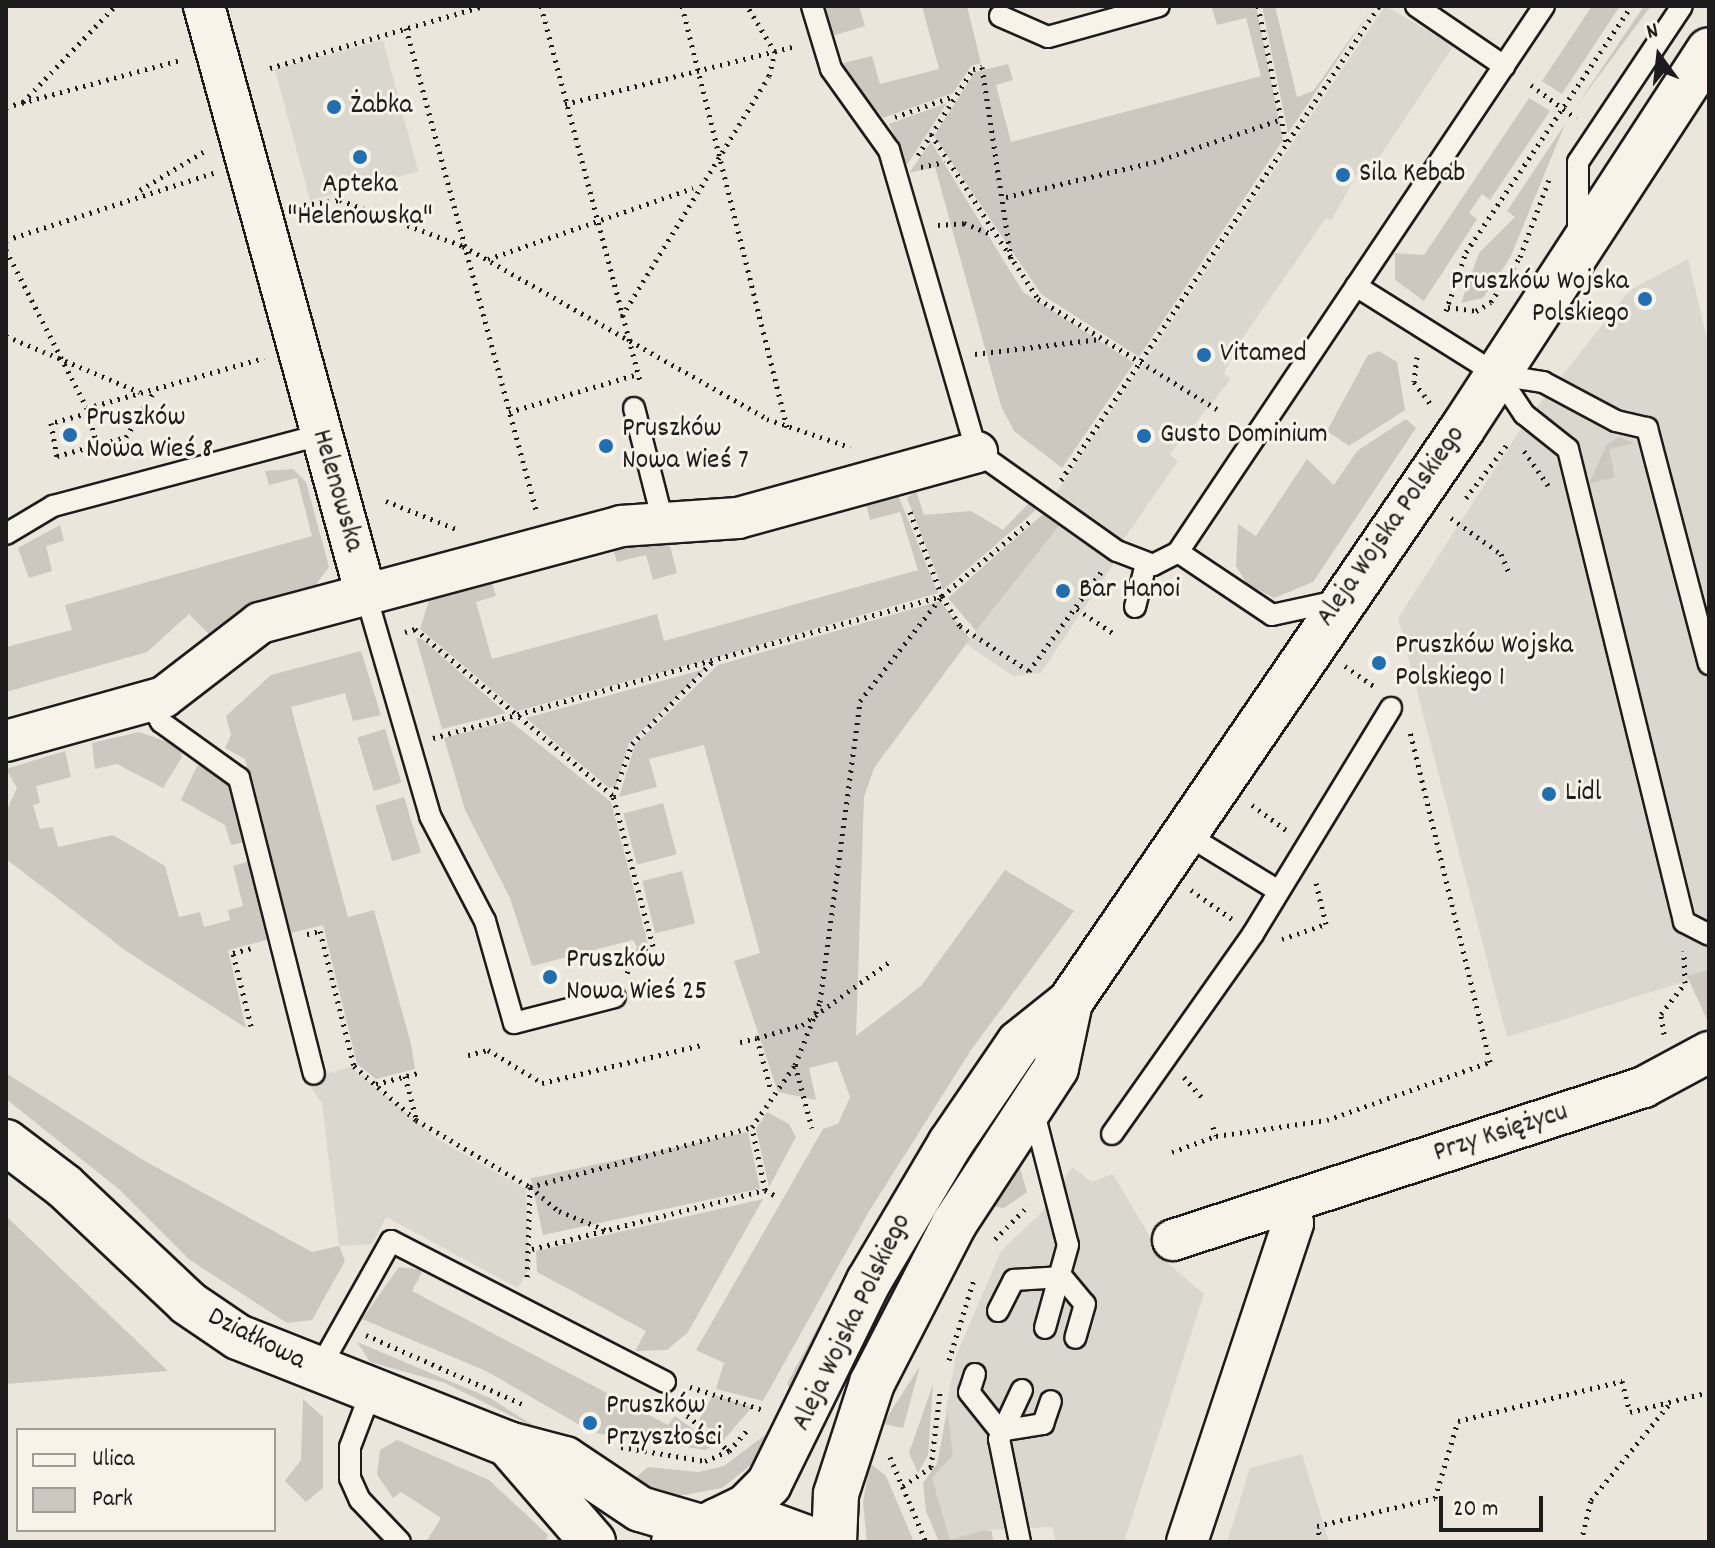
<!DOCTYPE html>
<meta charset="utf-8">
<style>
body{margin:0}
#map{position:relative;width:1715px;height:1548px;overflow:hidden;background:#eae6dc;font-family:Dekko,sans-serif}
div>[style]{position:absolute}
.built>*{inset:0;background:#dad7ce;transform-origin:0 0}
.green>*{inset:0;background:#ccc8c0;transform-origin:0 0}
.path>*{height:5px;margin-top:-2.5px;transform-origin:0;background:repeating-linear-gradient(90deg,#1c1c1c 0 2px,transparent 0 8px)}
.roads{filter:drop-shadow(2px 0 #1c1c1c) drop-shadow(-2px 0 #1c1c1c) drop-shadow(0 2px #1c1c1c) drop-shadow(0 -2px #1c1c1c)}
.service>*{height:20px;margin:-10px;padding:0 10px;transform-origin:10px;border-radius:10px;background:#f7f3e8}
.minor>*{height:40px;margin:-20px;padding:0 20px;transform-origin:20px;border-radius:20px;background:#f7f3e8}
.tertiary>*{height:44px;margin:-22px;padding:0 22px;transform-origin:22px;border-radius:22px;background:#f7f3e8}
.secondary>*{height:44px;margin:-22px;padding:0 22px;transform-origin:22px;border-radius:22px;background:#f7f3e8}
.dots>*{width:22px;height:22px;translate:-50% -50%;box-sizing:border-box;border:4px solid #f7f3e8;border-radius:50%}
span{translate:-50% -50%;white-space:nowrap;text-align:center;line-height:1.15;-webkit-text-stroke:6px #f7f3e8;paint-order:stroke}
.poi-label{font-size:28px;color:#1c1c1c}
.left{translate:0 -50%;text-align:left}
.right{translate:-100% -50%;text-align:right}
.street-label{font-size:28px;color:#1c1c1c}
.frame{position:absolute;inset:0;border:8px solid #1c1c1c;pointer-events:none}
.legend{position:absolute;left:16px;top:1428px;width:260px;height:104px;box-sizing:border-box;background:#f7f3e8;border:2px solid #9f9d96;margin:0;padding:10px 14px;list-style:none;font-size:24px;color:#1c1c1c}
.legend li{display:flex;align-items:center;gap:16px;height:40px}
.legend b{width:40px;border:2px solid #9f9d96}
.north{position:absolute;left:1619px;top:16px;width:80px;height:80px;-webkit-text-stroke:6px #f7f3e8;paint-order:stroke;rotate:345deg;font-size:22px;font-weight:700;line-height:32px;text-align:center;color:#1c1c1c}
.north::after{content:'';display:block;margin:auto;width:28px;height:36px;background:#1c1c1c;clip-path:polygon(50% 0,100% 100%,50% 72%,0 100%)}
.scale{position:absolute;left:1439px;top:1496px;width:104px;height:36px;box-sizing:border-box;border:4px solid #1c1c1c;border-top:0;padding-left:10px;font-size:24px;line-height:28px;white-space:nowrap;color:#1c1c1c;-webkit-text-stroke:6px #f7f3e8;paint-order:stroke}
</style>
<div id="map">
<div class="built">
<i style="clip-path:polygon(1385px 6px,1454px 45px,1374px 165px,1365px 159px,1331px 221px,1326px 218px,1237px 346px,1224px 374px,1231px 379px,1170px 454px,1178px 461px,1122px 542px,1054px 496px)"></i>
<i style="left:383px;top:40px;width:136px;height:112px;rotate:75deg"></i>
<i style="clip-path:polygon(1688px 259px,1709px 347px,1709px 974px,1507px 1037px,1398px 618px,1526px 421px,1630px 290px)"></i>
<i style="clip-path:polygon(1059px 526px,1115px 562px,1041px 673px,1013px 676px,966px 644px)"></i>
<i style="clip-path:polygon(351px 1067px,439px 1140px,526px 1189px,529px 1268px,518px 1288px,386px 1217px,372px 1244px,339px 1246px,322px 1103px,305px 1079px)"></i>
<i style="clip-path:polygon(1072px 1167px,1092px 1182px,1113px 1174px,1163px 1259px,1204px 1294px,1124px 1542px,1056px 1542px,1052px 1527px,984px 1530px,950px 1541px,932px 1478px,953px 1455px,946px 1409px,956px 1356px,1001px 1251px,1041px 1213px)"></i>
<i style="clip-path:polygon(1302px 1454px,1329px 1542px,1227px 1542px,1250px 1468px)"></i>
</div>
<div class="green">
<i style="clip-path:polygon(821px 6px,859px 6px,865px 26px,832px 36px)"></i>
<i style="clip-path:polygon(922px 6px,967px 6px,981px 63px,971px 66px,953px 93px,883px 118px,839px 64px,872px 56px,880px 84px,939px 69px)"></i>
<i style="clip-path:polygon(1256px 6px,1283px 140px,1139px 357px,1041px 294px,934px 136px,975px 72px,1008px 64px,1013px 80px,996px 85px,1011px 142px,1261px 76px,1246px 18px,1217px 25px,1212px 8px)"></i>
<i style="clip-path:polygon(1262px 6px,1275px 6px,1297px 97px,1313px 91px,1374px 6px,1288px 133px)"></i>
<i style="clip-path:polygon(1592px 6px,1620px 6px,1562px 94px,1542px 81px)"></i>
<i style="clip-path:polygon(1644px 6px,1651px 6px,1577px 105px)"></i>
<i style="clip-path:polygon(1529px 98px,1550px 111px,1490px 200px,1482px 194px,1469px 213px,1477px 219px,1424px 301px,1395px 280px,1395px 253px,1424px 255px)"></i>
<i style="clip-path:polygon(947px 103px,907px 165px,889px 124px)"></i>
<i style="clip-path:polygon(1565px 124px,1510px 258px,1483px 298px,1461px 303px,1479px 253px,1515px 217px,1507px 211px)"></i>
<i style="clip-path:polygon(931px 142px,1023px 292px,1134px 363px,1062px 468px,1014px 431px,1001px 406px,935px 167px,909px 173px)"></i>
<i style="clip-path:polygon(1379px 351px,1397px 362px,1405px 410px,1349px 446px,1327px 431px,1368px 355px)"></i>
<i style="clip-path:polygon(1406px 419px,1416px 428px,1313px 582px,1274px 598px,1247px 584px,1236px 566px,1238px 524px,1256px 536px,1307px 459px,1334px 485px,1357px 451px)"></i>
<i style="clip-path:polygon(1619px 437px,1634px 443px,1609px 449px,1615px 477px,1589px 484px,1607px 444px)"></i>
<i style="clip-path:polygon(293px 469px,306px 482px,329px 567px,317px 583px,320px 593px,253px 611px,212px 637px,189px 614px,147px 652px,6px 692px,6px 647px,72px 630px,65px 605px,312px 536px,297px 478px,269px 485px,265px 471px)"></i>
<i style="clip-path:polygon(916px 491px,924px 515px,971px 511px,1003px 530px,1028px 504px,1036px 510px,943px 590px,907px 498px)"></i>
<i style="clip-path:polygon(898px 495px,938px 593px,714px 658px,517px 711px,420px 629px,430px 597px,491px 579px,496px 596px,476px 602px,492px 659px,657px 614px,664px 641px,918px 570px,900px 512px,870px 520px,866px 504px)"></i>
<i style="clip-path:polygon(1043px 514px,1059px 526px,976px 631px,948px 598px)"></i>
<i style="clip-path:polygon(60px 525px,64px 541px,46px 546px,52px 571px,29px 578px,18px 548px)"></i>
<i style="clip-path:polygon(669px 542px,677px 573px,653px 580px,646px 555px,617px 562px,613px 549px)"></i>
<i style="clip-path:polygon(940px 601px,970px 639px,874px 768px,864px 797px,856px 1036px,921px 986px,1005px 870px,1074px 911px,971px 1050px,868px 1213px,763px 1401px,716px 1389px,724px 1363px,696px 1350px,823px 1129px,838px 1124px,850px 1097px,837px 1061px,809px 1068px,816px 1100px,778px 1092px,734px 961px,760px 953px,704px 745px,649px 759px,657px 787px,619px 797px,635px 745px,718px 665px)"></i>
<i style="clip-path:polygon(416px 638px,421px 638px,506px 713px,442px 729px)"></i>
<i style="clip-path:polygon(361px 651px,381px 715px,353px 721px,345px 693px,291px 707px,348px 917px,374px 910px,411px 1044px,415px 1069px,376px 1079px,357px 1064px,323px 925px,291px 933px,245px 759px,225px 748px,231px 735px,226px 716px,271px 675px)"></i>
<i style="clip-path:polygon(705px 669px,629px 743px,616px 786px,609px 788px,526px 718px)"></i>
<i style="clip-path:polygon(510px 721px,611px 802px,648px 944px,637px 947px,633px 940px,532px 966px,510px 898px,465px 810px,444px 738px)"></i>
<i style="left:385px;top:729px;width:56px;height:29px;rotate:73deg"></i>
<i style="clip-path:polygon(139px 732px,179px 746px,182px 757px,163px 788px,117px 764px,95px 769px,92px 743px)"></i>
<i style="clip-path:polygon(65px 751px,71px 777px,36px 786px,40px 803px,33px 805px,40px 829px,53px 827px,58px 847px,113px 835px,165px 866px,179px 917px,200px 912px,204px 927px,230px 920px,228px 910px,243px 906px,233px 866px,250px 861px,270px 939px,228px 950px,246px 1028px,129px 953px,6px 859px,6px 812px,17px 788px,6px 769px)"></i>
<i style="clip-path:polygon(209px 763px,229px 786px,245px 842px,231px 845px,225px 825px,181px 800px,197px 766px)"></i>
<i style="left:404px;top:797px;width:58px;height:30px;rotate:73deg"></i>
<i style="left:663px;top:803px;width:53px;height:41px;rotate:75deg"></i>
<i style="left:682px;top:871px;width:54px;height:41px;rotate:76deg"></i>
<i style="clip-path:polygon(1709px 970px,1709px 1024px,1687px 976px)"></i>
<i style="clip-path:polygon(6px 1073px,143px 1160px,312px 1252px,339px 1246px,345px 1261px,312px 1320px,287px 1323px,190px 1260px,121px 1191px,6px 1099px)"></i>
<i style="clip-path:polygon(767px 1112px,789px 1124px,796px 1137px,769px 1187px,756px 1129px)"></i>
<i style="left:748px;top:1132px;width:58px;height:222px;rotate:78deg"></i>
<i style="clip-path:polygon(1019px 1165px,1027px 1192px,1004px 1208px,991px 1206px)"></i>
<i style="clip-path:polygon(763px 1199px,688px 1332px,667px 1350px,635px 1351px,646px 1331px,537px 1272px,536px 1251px)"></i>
<i style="clip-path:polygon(6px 1216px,168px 1371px,6px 1384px)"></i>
<i style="clip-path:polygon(399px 1267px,423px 1270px,412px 1291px,668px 1425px,675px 1416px,715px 1445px,705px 1450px,590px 1432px,596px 1422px,589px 1417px,583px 1427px,486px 1371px,362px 1319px)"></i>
<i style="clip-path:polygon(849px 1269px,796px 1390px,789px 1387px,787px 1384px)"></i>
<i style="clip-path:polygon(357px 1342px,490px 1398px,542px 1431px,445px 1383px,370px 1362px)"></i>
<i style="clip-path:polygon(920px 1366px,903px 1428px,883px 1424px,889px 1414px)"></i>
<i style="clip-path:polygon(933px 1384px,928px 1455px,918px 1473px,909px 1453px)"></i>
<i style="clip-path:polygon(713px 1395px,752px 1407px,723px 1441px,699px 1420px)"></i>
<i style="clip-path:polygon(303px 1399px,323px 1417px,323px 1488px,306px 1502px,285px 1481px,301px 1460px)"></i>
<i style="clip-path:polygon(947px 1411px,953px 1455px,932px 1478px,950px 1540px,984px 1530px,992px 1531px,993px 1542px,939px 1542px,926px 1511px,923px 1483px,937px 1464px)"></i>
<i style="clip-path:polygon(777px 1426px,760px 1458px,722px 1488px,673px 1497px,627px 1485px,648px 1467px,698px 1472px,724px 1466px)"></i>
<i style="clip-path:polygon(397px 1440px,489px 1480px,548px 1535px,546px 1542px,426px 1542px,441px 1518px,401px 1492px,393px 1498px,377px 1475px,380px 1450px)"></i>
<i style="clip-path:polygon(870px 1463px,886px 1476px,914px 1542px,867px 1542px,863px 1502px)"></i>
</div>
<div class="path">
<i style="left:541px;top:6px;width:391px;rotate:75.2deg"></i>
<i style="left:682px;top:6px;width:434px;rotate:76deg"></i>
<i style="left:1258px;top:6px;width:140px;rotate:78.4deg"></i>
<i style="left:406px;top:28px;width:499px;rotate:74.9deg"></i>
<i style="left:270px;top:68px;width:222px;rotate:-16.2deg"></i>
<i style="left:1531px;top:85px;width:56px;rotate:36.3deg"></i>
<i style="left:23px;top:102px;width:133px;rotate:-46.2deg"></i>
<i style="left:565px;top:104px;width:238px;rotate:-14.1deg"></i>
<i style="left:6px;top:107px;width:180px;rotate:-15.1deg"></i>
<i style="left:895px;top:117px;width:63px;rotate:-19.6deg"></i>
<i style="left:931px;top:134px;width:197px;rotate:57deg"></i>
<i style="left:1038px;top:299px;width:210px;rotate:31.6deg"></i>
<i style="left:918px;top:155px;width:102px;rotate:-57.4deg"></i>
<i style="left:973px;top:69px;width:9px;rotate:-13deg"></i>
<i style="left:982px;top:67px;width:194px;rotate:81.4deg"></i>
<i style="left:921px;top:167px;width:24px;rotate:-12deg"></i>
<i style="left:140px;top:190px;width:77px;rotate:-31.2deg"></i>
<i style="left:1006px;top:197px;width:152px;rotate:-13.3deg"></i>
<i style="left:1154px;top:162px;width:135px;rotate:-18.6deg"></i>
<i style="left:296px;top:206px;width:44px;rotate:-7.8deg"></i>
<i style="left:340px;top:200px;width:131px;rotate:20.5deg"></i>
<i style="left:463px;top:246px;width:350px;rotate:29.6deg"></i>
<i style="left:767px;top:419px;width:88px;rotate:18.6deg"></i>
<i style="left:938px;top:225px;width:26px;rotate:-4deg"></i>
<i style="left:964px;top:223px;width:27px;rotate:22deg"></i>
<i style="left:6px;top:240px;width:219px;rotate:-17.9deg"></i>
<i style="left:6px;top:250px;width:178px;rotate:62.9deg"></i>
<i style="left:488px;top:259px;width:217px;rotate:-19.1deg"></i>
<i style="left:1448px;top:307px;width:28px;rotate:8deg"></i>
<i style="left:1476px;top:311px;width:17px;rotate:-31deg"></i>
<i style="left:1491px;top:302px;width:54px;rotate:-57.2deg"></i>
<i style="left:1520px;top:257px;width:82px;rotate:-69.4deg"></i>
<i style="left:1446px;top:311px;width:62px;rotate:-71.3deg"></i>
<i style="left:1466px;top:252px;width:296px;rotate:-56.1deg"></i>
<i style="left:622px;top:316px;width:281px;rotate:-58.5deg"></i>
<i style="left:769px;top:76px;width:25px;rotate:-76deg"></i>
<i style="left:775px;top:52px;width:54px;rotate:-121.3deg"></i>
<i style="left:6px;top:336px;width:145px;rotate:22.7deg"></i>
<i style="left:975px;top:354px;width:126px;rotate:-6.8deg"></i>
<i style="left:1417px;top:357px;width:25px;rotate:97deg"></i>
<i style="left:1414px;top:382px;width:31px;rotate:53deg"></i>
<i style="left:509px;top:412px;width:134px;rotate:-16.4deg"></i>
<i style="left:88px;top:413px;width:38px;rotate:165deg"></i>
<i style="left:51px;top:423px;width:34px;rotate:80deg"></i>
<i style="left:57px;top:456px;width:72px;rotate:-15.4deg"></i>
<i style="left:126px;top:437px;width:55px;rotate:-58.3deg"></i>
<i style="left:97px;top:445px;width:38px;rotate:-105deg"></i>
<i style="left:87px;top:408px;width:184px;rotate:-15.8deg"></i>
<i style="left:1524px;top:451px;width:45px;rotate:54.9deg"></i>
<i style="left:1061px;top:480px;width:571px;rotate:-56.14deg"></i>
<i style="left:1466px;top:498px;width:69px;rotate:-52.6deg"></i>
<i style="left:386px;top:501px;width:79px;rotate:21.7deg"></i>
<i style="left:1451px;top:518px;width:62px;rotate:35.8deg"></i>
<i style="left:1501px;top:554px;width:21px;rotate:67deg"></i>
<i style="left:942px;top:596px;width:35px;rotate:59deg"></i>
<i style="left:960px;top:626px;width:82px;rotate:33.1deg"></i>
<i style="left:1029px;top:671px;width:124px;rotate:-53.9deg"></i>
<i style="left:1077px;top:609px;width:47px;rotate:33.7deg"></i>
<i style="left:405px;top:632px;width:10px;rotate:-17deg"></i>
<i style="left:415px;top:629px;width:259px;rotate:40.1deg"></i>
<i style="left:1345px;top:666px;width:38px;rotate:35deg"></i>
<i style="left:433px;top:738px;width:528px;rotate:-15.59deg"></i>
<i style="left:942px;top:596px;width:93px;rotate:-110.8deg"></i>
<i style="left:1252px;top:805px;width:42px;rotate:36.3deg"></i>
<i style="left:1191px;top:890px;width:50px;rotate:35.3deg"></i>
<i style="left:307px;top:934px;width:13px;rotate:-13deg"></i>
<i style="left:320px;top:931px;width:139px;rotate:75.9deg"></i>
<i style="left:354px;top:1066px;width:82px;rotate:41.1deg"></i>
<i style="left:416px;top:1120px;width:132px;rotate:30.4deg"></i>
<i style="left:530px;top:1187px;width:93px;rotate:91.8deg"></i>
<i style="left:1282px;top:939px;width:46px;rotate:-18.8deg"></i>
<i style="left:1326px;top:924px;width:42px;rotate:-103.7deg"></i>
<i style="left:627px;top:973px;width:25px;rotate:-64deg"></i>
<i style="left:638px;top:950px;width:16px;rotate:-15deg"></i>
<i style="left:653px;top:946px;width:155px;rotate:-104.9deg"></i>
<i style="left:613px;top:796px;width:55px;rotate:-69.9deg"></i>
<i style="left:632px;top:744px;width:115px;rotate:-45.7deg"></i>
<i style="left:251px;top:1026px;width:75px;rotate:-103.9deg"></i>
<i style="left:233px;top:953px;width:23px;rotate:-15deg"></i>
<i style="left:1664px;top:1034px;width:20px;rotate:-99deg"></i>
<i style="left:1661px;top:1014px;width:39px;rotate:-52deg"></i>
<i style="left:1685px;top:983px;width:32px;rotate:-92deg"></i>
<i style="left:757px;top:1038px;width:47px;rotate:-16.1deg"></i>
<i style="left:802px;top:1025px;width:111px;rotate:-35.8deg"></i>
<i style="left:740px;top:1042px;width:17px;rotate:-13deg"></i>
<i style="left:757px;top:1038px;width:55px;rotate:75.2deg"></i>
<i style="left:468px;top:1055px;width:21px;rotate:-14deg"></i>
<i style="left:488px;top:1050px;width:63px;rotate:31.4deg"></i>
<i style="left:542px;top:1083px;width:164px;rotate:-13.4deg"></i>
<i style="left:795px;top:1065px;width:65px;rotate:74.9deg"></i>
<i style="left:405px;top:1076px;width:43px;rotate:75.3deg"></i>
<i style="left:1184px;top:1077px;width:30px;rotate:49deg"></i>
<i style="left:376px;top:1084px;width:43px;rotate:-14.7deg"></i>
<i style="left:1213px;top:1127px;width:9px;rotate:72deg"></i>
<i style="left:1172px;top:1152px;width:47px;rotate:-20deg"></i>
<i style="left:1216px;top:1136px;width:112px;rotate:-8.2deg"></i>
<i style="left:1327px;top:1120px;width:173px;rotate:-19.6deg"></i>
<i style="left:1490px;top:1062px;width:340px;rotate:-103.6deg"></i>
<i style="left:530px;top:1187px;width:230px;rotate:-15.1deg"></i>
<i style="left:530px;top:1187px;width:38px;rotate:40deg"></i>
<i style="left:559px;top:1211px;width:53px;rotate:22.2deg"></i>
<i style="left:765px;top:1190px;width:13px;rotate:29deg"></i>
<i style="left:995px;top:1239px;width:48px;rotate:-45deg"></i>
<i style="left:532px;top:1249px;width:240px;rotate:-14.2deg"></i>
<i style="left:765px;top:1190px;width:64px;rotate:-101.7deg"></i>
<i style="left:752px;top:1127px;width:75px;rotate:-55.3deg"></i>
<i style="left:795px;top:1065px;width:68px;rotate:-68.4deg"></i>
<i style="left:820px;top:1002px;width:304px;rotate:-82.4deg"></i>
<i style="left:860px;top:701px;width:133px;rotate:-52deg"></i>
<i style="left:942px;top:596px;width:116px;rotate:-40.4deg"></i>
<i style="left:366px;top:1335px;width:174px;rotate:23.8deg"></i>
<i style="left:949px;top:1360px;width:85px;rotate:-72.8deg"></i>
<i style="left:690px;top:1387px;width:77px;rotate:17.3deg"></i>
<i style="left:675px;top:1405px;width:71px;rotate:40.4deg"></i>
<i style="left:621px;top:1447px;width:85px;rotate:9.5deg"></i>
<i style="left:705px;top:1461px;width:26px;rotate:-23deg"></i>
<i style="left:729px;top:1451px;width:30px;rotate:-49deg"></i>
<i style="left:890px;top:1457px;width:92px;rotate:67deg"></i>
<i style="left:903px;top:1486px;width:34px;rotate:-34deg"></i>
<i style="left:931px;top:1467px;width:75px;rotate:-83.1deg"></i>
<i style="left:1321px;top:1542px;width:16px;rotate:-104deg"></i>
<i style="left:1317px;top:1526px;width:121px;rotate:-13.3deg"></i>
<i style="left:1435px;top:1498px;width:80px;rotate:-73.4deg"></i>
<i style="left:1458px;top:1421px;width:169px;rotate:-13.7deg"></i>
<i style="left:1622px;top:1381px;width:32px;rotate:76deg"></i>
<i style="left:1630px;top:1412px;width:81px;rotate:-14.2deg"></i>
<i style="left:1581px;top:1542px;width:43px;rotate:-76.6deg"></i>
<i style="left:1591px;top:1500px;width:127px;rotate:-50.8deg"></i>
</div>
<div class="roads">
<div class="service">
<i style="left:812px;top:6px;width:66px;rotate:73.2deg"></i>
<i style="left:831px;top:69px;width:100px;rotate:54.4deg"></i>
<i style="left:889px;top:150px;width:315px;rotate:73.8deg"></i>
<i style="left:977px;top:452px;width:171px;rotate:35.3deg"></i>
<i style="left:1117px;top:551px;width:39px;rotate:21deg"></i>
<i style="left:1153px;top:565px;width:28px;rotate:-27deg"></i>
<i style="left:1178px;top:552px;width:657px;rotate:-56.16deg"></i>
<i style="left:1416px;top:6px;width:107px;rotate:34.3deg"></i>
<i style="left:1000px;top:16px;width:52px;rotate:23.6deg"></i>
<i style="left:1048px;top:37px;width:115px;rotate:-15.6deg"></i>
<i style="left:1578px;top:239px;width:77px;rotate:-90deg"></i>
<i style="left:1578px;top:162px;width:187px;rotate:-56.3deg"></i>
<i style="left:1356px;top:286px;width:168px;rotate:32.1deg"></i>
<i style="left:1498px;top:375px;width:47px;rotate:56.3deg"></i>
<i style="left:1524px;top:414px;width:56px;rotate:38.5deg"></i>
<i style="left:1568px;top:449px;width:487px;rotate:76.2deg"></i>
<i style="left:1684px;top:922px;width:28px;rotate:27deg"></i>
<i style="left:1498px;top:375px;width:46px;rotate:8.8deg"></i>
<i style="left:1543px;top:382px;width:83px;rotate:28.1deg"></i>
<i style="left:1616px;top:421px;width:32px;rotate:13deg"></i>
<i style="left:1647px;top:428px;width:244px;rotate:75.3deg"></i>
<i style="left:634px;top:408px;width:118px;rotate:75.7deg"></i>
<i style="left:6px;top:534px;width:55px;rotate:-30.8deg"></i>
<i style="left:53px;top:506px;width:275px;rotate:-14.9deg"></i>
<i style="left:1178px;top:552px;width:113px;rotate:33.8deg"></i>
<i style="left:1272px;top:615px;width:66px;rotate:-12.3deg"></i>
<i style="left:366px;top:595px;width:230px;rotate:73.8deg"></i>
<i style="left:430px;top:816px;width:119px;rotate:62.4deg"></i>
<i style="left:485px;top:921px;width:106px;rotate:74.1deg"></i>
<i style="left:514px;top:1023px;width:104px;rotate:-14.4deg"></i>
<i style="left:1135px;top:607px;width:44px;rotate:-75.7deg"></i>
<i style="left:150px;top:702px;width:23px;rotate:61deg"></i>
<i style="left:161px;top:722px;width:96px;rotate:35.7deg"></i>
<i style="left:239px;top:778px;width:305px;rotate:75.8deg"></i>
<i style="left:1184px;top:833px;width:109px;rotate:31.5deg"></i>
<i style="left:1034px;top:1113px;width:136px;rotate:75.6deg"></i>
<i style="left:1068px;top:1245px;width:86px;rotate:105.5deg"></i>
<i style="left:1112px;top:1134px;width:245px;rotate:-54.8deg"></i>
<i style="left:1253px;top:934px;width:265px;rotate:-58.6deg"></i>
<i style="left:1062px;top:1277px;width:35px;rotate:50deg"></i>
<i style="left:1085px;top:1304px;width:35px;rotate:106deg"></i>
<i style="left:998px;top:1311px;width:35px;rotate:-63deg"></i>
<i style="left:1014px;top:1280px;width:48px;rotate:-3.6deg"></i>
<i style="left:318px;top:1371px;width:149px;rotate:-60.7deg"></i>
<i style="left:391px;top:1241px;width:308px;rotate:27.2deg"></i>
<i style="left:975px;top:1374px;width:19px;rotate:108deg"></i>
<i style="left:969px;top:1392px;width:50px;rotate:51.5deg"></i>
<i style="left:372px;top:1389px;width:62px;rotate:110.8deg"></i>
<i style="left:350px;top:1447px;width:31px;rotate:90deg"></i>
<i style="left:350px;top:1478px;width:24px;rotate:66deg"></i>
<i style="left:360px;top:1500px;width:58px;rotate:46.4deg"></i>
<i style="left:1000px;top:1431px;width:44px;rotate:-9.2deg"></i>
<i style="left:1043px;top:1424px;width:24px;rotate:-71deg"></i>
<i style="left:1020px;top:1542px;width:105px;rotate:-101.5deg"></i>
<i style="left:999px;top:1439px;width:54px;rotate:-64.9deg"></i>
</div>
<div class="minor">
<i style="left:204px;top:6px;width:611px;rotate:74.62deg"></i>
<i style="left:6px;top:741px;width:164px;rotate:-15.6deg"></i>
<i style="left:164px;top:697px;width:121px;rotate:-37.6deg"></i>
<i style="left:260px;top:623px;width:374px;rotate:-15deg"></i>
<i style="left:621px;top:526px;width:117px;rotate:-3.9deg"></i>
<i style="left:738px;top:518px;width:248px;rotate:-15.4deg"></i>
<i style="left:1173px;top:1240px;width:495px;rotate:-18deg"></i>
<i style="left:1644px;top:1087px;width:74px;rotate:-28.3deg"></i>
<i style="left:1187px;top:1542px;width:336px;rotate:-71.6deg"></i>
<i style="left:1293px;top:1223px;width:19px;rotate:-106deg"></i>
</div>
<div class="tertiary">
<i style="left:6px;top:1142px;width:73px;rotate:37.2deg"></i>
<i style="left:64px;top:1186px;width:170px;rotate:43.3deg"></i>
<i style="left:188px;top:1303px;width:60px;rotate:34.2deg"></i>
<i style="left:238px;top:1337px;width:290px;rotate:21.6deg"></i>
<i style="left:508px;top:1444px;width:59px;rotate:14.7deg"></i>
<i style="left:565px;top:1459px;width:90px;rotate:33.7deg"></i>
<i style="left:640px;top:1509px;width:64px;rotate:16.4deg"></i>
<i style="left:508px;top:1444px;width:130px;rotate:49.1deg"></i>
</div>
<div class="secondary">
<i style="left:717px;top:1521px;width:32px;rotate:-26deg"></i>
<i style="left:746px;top:1507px;width:33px;rotate:-45deg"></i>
<i style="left:769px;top:1484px;width:226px;rotate:-63.8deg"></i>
<i style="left:869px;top:1281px;width:159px;rotate:-59.4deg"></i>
<i style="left:950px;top:1144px;width:122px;rotate:-55.7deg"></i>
<i style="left:1019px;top:1043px;width:65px;rotate:-38.8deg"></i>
<i style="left:1070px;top:1002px;width:694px;rotate:-55.62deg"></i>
<i style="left:1462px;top:429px;width:452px;rotate:-56.9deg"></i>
<i style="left:674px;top:1542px;width:48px;rotate:-26deg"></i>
<i style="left:717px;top:1521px;width:35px;rotate:-5deg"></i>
<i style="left:752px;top:1518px;width:70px;rotate:20deg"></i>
<i style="left:834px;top:1542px;width:48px;rotate:-87.6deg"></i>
<i style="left:836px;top:1494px;width:117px;rotate:-72deg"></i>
<i style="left:872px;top:1383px;width:179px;rotate:-62.7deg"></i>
<i style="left:954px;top:1224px;width:186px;rotate:-56.8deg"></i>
<i style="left:1056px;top:1068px;width:67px;rotate:-78deg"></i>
</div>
</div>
<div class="dots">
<i style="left:334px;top:107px;background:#1f6fb2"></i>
<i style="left:360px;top:157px;background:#1f6fb2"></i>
<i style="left:1343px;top:175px;background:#1f6fb2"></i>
<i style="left:1645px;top:299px;background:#1f6fb2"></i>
<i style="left:1204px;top:355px;background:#1f6fb2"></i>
<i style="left:70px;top:435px;background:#1f6fb2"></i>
<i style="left:1144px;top:436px;background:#1f6fb2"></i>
<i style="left:606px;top:446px;background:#1f6fb2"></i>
<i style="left:1063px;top:591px;background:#1f6fb2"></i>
<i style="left:1379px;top:663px;background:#1f6fb2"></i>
<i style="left:1549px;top:794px;background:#1f6fb2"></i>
<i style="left:550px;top:977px;background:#1f6fb2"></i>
<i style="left:590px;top:1423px;background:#1f6fb2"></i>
</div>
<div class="poi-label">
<span class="left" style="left:350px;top:107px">Żabka</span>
<span class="left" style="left:1359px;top:175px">Sila Kebab</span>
<span style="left:360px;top:202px">Apteka<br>"Helenowska"</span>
<span class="right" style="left:1629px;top:299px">Pruszków Wojska<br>Polskiego</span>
<span class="left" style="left:1220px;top:355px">Vitamed</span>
<span class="left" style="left:86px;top:435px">Pruszków<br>Nowa Wieś 8</span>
<span class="left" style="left:622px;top:446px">Pruszków<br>Nowa Wieś 7</span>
<span class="left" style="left:1160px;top:436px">Gusto Dominium</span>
<span class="left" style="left:1079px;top:591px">Bar Hanoi</span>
<span class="left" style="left:1395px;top:663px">Pruszków Wojska<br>Polskiego 1</span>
<span class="left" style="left:1565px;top:794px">Lidl</span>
<span class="left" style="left:566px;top:977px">Pruszków<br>Nowa Wieś 25</span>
<span class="left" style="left:606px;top:1423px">Pruszków<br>Przyszłości</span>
</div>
<div class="street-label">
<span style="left:336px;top:491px;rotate:74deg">Helenowska</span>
<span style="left:1392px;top:527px;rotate:-55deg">Aleja Wojska Polskiego</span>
<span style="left:1501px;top:1134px;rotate:-18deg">Przy Księżycu</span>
<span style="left:853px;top:1323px;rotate:-64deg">Aleja Wojska Polskiego</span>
<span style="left:256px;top:1340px;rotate:27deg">Działkowa</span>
</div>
<div class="frame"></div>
<ul class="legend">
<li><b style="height:10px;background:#f7f3e8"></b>Ulica</li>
<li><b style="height:22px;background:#ccc8c0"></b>Park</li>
</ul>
<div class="north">N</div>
<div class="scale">20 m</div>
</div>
